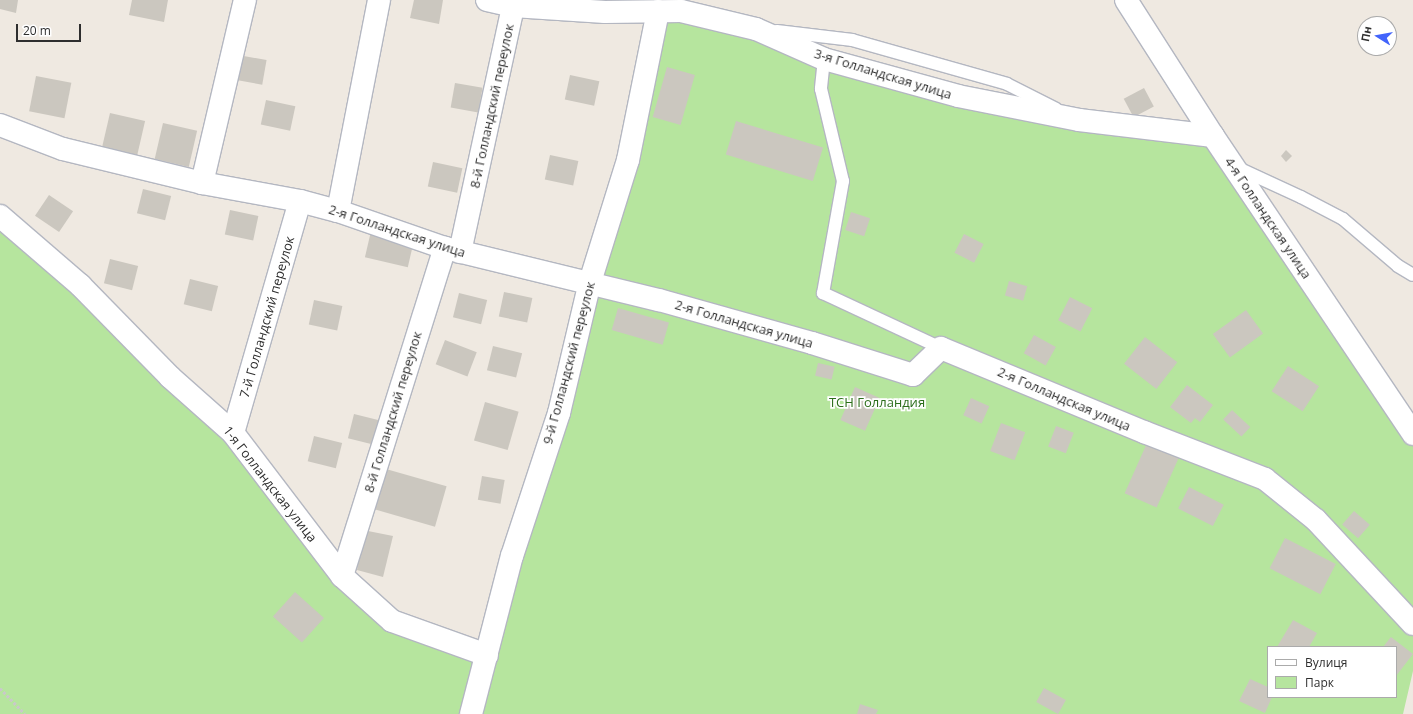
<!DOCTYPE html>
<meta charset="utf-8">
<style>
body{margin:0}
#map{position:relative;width:1413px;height:714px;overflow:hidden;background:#efe9e1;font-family:"Open Sans",sans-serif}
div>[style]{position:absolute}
.green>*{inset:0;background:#b6e59e}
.building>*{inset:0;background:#cbc7bf;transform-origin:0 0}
.path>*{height:2.5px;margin-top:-1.25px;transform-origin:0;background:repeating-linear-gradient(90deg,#c9c9c9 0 3px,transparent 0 5px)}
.roads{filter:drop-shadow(1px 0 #b4b7c1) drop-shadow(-1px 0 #b4b7c1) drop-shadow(0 1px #b4b7c1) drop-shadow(0 -1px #b4b7c1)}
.service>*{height:12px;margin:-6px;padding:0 6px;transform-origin:6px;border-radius:6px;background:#fff}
.minor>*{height:22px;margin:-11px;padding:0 11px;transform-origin:11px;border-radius:11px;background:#fff}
span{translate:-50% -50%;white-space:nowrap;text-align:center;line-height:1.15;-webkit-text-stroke:3.5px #fff;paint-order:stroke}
.street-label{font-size:13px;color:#2e2e2e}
.park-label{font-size:13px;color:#2c6e1b}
.legend{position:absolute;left:1267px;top:646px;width:130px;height:52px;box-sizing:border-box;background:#fff;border:1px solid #ababab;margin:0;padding:5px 7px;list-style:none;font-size:12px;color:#2e2e2e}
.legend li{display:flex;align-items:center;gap:8px;height:20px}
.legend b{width:20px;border:1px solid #ababab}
.north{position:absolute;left:1357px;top:16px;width:40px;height:40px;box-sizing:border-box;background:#fff;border:1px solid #ababab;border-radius:50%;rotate:281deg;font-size:11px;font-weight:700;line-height:16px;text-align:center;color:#2e2e2e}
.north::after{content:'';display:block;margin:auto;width:14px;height:18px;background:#4264fb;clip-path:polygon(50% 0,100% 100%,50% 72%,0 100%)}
.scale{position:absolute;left:16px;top:24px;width:65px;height:18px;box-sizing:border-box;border:2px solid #2e2e2e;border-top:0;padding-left:5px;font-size:12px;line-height:14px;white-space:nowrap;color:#2e2e2e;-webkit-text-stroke:3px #fff;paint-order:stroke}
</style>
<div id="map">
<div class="green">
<i style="clip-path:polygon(evenodd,653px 14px,680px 15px,818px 61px,1211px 140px,1413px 441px,1413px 671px,1403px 714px,0 714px,0 220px,244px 452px,391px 624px,484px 651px,587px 276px,653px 14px,1268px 647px,1396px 647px,1396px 697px,1268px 697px,1268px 647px)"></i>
</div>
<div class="building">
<i style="clip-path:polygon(0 0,18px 0,16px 13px,0 9px)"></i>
<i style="clip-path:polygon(132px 0,168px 0,164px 22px,129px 15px)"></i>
<i style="clip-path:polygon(414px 0,443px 0,439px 24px,410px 18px)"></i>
<i style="left:238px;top:55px;width:29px;height:25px;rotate:10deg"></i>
<i style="left:667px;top:67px;width:29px;height:52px;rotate:16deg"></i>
<i style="left:570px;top:75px;width:30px;height:25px;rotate:12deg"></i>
<i style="left:36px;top:76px;width:36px;height:36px;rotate:11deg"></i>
<i style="left:455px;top:83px;width:28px;height:25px;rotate:10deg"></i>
<i style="left:1144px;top:88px;width:21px;height:23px;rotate:62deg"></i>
<i style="left:266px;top:100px;width:30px;height:25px;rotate:12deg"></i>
<i style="left:110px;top:113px;width:36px;height:36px;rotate:13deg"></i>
<i style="left:736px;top:121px;width:91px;height:35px;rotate:17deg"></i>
<i style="left:163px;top:123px;width:35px;height:37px;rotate:13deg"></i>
<i style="clip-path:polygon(1286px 150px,1292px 156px,1286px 162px,1281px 156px)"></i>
<i style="left:550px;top:155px;width:29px;height:25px;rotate:12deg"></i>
<i style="left:433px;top:162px;width:30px;height:25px;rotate:12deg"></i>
<i style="left:143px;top:189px;width:29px;height:25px;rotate:14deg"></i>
<i style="left:49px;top:195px;width:29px;height:25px;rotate:34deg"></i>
<i style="left:230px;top:210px;width:29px;height:25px;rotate:12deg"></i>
<i style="left:851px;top:212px;width:20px;height:19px;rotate:18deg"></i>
<i style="left:371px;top:231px;width:44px;height:27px;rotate:13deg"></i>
<i style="left:964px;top:234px;width:22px;height:21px;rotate:27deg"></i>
<i style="left:110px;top:259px;width:29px;height:25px;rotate:14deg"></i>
<i style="left:190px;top:279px;width:29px;height:26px;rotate:14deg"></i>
<i style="left:1009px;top:281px;width:19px;height:15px;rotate:16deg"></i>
<i style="left:504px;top:292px;width:29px;height:25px;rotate:12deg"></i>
<i style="left:459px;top:293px;width:29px;height:25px;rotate:14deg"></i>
<i style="left:1070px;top:297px;width:25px;height:26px;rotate:27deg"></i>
<i style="left:314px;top:300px;width:29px;height:25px;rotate:12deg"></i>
<i style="left:618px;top:308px;width:53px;height:23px;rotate:16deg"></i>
<i style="left:1246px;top:310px;width:29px;height:41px;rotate:54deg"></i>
<i style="left:1034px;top:335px;width:25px;height:21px;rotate:29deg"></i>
<i style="left:1145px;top:337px;width:41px;height:34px;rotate:38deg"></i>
<i style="left:445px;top:340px;width:34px;height:26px;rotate:21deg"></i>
<i style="left:493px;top:346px;width:30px;height:25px;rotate:14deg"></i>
<i style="left:818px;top:363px;width:17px;height:13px;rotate:13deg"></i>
<i style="left:1288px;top:366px;width:37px;height:30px;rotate:33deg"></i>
<i style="clip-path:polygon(1187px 385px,1213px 405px,1200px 422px,1195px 418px,1191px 423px,1170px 407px)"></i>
<i style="left:855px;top:387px;width:27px;height:36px;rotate:24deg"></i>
<i style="left:971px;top:398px;width:20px;height:19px;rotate:24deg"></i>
<i style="left:485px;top:402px;width:35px;height:40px;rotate:16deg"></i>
<i style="left:1232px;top:410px;width:25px;height:13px;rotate:43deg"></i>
<i style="left:354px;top:414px;width:30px;height:25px;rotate:14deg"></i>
<i style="left:1001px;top:423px;width:26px;height:30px;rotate:21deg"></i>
<i style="left:1056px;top:426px;width:19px;height:22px;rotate:21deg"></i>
<i style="left:314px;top:436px;width:29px;height:26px;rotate:14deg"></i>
<i style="left:1147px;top:443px;width:35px;height:55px;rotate:24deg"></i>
<i style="left:386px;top:469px;width:63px;height:42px;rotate:16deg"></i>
<i style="left:482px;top:476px;width:23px;height:24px;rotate:10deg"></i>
<i style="left:1189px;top:487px;width:39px;height:24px;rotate:27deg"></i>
<i style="left:1354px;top:511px;width:21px;height:18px;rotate:41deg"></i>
<i style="clip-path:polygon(363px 530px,393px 536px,383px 577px,357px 570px)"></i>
<i style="left:1285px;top:538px;width:57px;height:34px;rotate:27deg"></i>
<i style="left:295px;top:592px;width:39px;height:33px;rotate:42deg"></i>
<i style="clip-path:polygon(1293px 620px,1317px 633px,1309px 647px,1277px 647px)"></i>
<i style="clip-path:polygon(1391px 637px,1413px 654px,1396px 676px,1396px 647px,1383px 647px)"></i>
<i style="clip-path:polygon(1250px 679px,1268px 687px,1268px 697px,1272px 697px,1265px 713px,1239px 701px)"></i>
<i style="left:1044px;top:688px;width:25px;height:16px;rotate:29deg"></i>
<i style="clip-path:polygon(860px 704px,878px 710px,876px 714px,857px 714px)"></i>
</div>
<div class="path">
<i style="left:0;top:688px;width:36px;rotate:46deg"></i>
</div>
<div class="roads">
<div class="service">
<i style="left:777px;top:31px;width:76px;rotate:6.8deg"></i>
<i style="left:852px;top:40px;width:161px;rotate:15.8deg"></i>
<i style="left:1007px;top:84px;width:55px;rotate:27deg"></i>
<i style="left:824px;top:59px;width:30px;rotate:96deg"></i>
<i style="left:821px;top:89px;width:95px;rotate:76.6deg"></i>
<i style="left:843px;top:181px;width:114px;rotate:100.1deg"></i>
<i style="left:823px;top:293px;width:130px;rotate:25deg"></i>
<i style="left:1238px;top:168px;width:69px;rotate:24.7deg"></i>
<i style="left:1301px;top:197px;width:47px;rotate:27.6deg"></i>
<i style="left:1343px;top:219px;width:72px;rotate:40.5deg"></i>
<i style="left:1398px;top:266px;width:17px;rotate:31deg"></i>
</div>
<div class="minor">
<i style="left:487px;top:0;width:27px;rotate:13deg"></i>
<i style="left:513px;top:6px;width:92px;rotate:3.7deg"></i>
<i style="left:605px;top:12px;width:76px;rotate:-0.8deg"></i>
<i style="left:681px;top:11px;width:77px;rotate:13.5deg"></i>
<i style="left:756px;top:29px;width:74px;rotate:23.8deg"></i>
<i style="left:824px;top:59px;width:139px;rotate:15.4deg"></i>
<i style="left:958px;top:96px;width:123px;rotate:11.2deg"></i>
<i style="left:1079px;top:120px;width:135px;rotate:6.8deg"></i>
<i style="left:1126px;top:0;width:161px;rotate:57.4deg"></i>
<i style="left:1213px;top:136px;width:359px;rotate:56.1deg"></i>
<i style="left:0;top:125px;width:67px;rotate:20.9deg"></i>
<i style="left:63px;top:149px;width:143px;rotate:13.7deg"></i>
<i style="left:202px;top:183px;width:100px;rotate:10.4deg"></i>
<i style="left:300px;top:201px;width:39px;rotate:15deg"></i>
<i style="left:338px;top:211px;width:113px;rotate:19.1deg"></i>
<i style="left:445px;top:248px;width:220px;rotate:13.7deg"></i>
<i style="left:659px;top:300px;width:159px;rotate:15.7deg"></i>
<i style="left:812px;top:343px;width:106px;rotate:17.6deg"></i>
<i style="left:913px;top:375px;width:39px;rotate:-44deg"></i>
<i style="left:941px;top:348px;width:220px;rotate:22.5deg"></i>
<i style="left:1144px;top:432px;width:130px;rotate:21.2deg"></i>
<i style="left:1265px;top:479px;width:65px;rotate:38.8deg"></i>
<i style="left:1316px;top:520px;width:142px;rotate:47deg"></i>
<i style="left:202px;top:183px;width:188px;rotate:-76.8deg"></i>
<i style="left:338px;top:211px;width:215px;rotate:-79deg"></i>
<i style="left:0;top:216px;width:106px;rotate:40.8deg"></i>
<i style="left:80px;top:285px;width:129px;rotate:45.6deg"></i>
<i style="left:170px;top:377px;width:84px;rotate:41.6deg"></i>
<i style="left:233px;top:433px;width:180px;rotate:52.7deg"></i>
<i style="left:342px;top:576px;width:67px;rotate:42deg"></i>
<i style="left:392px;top:621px;width:101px;rotate:19.7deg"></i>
<i style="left:460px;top:252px;width:252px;rotate:-77.8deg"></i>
<i style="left:233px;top:433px;width:241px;rotate:-73.9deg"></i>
<i style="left:342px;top:576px;width:344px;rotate:-72.6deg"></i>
<i style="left:471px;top:714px;width:163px;rotate:-75.5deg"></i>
<i style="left:512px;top:556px;width:151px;rotate:-71.8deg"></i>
<i style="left:559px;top:413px;width:135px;rotate:-76.7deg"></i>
<i style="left:590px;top:282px;width:128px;rotate:-72.7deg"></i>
<i style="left:628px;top:160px;width:152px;rotate:-78.6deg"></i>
</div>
</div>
<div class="street-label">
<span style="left:883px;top:74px;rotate:17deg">3-я Голландская улица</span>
<span style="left:492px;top:106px;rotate:-78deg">8-й Голландский переулок</span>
<span style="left:1268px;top:218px;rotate:56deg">4-я Голландская улица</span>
<span style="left:397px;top:231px;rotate:18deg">2-я Голландская улица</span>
<span style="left:267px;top:317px;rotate:-74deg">7-й Голландский переулок</span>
<span style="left:744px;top:324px;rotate:16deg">2-я Голландская улица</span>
<span style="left:569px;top:363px;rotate:-75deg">9-й Голландский переулок</span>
<span style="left:1064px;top:399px;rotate:23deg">2-я Голландская улица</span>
<span style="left:393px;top:412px;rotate:-73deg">8-й Голландский переулок</span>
<span style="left:270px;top:484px;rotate:52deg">1-я Голландская улица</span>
</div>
<div class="park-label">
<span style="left:877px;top:402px">ТСН Голландия</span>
</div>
<ul class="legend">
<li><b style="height:5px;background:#fff"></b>Вулиця</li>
<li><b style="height:11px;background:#b6e59e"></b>Парк</li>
</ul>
<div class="north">Пн</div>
<div class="scale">20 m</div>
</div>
